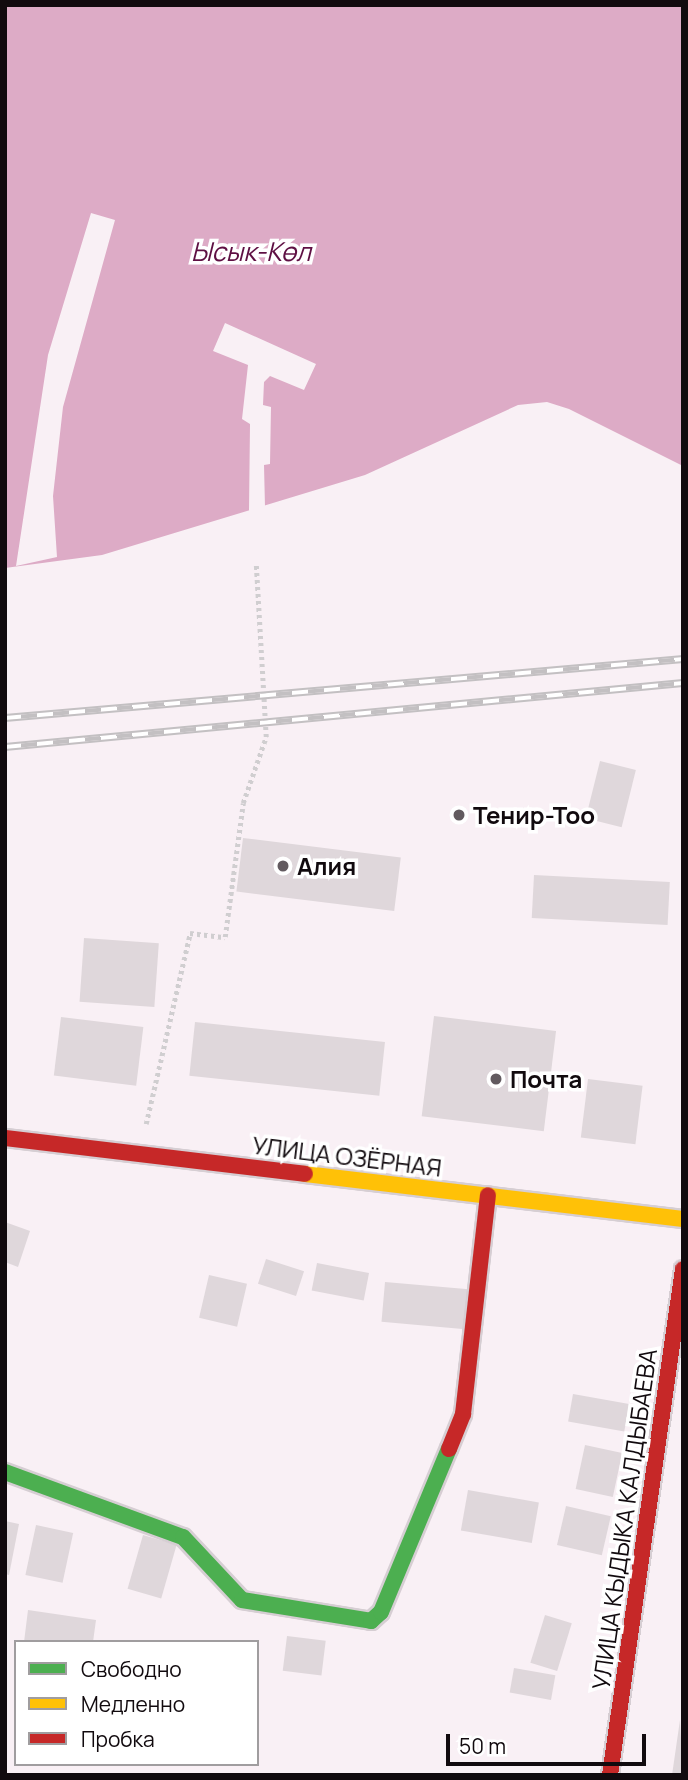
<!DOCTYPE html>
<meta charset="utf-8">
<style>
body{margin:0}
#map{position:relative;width:688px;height:1780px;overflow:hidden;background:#f9f0f5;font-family:Manrope,sans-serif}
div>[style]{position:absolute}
.water>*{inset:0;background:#ddabc6}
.pier>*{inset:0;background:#f9f0f5}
.building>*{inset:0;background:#dfd7db;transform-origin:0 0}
.path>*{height:4.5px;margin-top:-2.25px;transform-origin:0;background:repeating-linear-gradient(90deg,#d0ced0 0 3.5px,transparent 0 7px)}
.roads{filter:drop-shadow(2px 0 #d6ced3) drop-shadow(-2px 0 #d6ced3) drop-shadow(0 2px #d6ced3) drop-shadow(0 -2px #d6ced3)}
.fast>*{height:16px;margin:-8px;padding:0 8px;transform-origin:8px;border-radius:8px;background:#4caf50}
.slow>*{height:16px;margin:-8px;padding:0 8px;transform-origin:8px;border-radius:8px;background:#ffc107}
.jam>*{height:16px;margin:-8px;padding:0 8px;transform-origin:8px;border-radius:8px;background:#c62828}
.rail>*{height:8px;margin-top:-4px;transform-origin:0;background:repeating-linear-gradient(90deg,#fff 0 16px,#c3c0c2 0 32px);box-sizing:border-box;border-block:2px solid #c3c0c2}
.dots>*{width:19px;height:19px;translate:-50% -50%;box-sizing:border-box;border:4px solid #fff;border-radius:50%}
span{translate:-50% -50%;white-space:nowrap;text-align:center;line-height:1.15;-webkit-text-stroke:7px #fff;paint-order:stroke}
.poi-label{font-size:24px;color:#110a0e;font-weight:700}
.left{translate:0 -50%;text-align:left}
.street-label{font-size:24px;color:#110a0e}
.water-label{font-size:26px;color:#5e0f43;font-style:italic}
.frame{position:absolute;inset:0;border:7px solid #110a0e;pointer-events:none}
.legend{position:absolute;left:14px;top:1640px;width:245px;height:126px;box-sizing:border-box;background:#fff;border:2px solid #a09d9f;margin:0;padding:9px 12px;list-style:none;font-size:21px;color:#110a0e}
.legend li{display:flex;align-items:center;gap:14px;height:35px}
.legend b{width:35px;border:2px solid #a09d9f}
.scale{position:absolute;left:446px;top:1734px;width:200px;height:32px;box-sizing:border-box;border:4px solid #110a0e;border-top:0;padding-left:9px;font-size:21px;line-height:24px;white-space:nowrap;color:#110a0e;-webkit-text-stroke:5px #fff;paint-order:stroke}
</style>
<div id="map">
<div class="water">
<i style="clip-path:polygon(5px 5px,683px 5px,683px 466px,569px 409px,547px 402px,518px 405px,365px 475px,102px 555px,5px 568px)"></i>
</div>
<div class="pier">
<i style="clip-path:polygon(91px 213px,115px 220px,63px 407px,53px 496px,57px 557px,16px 566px,48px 355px)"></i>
<i style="clip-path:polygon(225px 323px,316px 364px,304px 390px,270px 376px,264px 382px,263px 405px,271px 407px,270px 464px,264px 465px,265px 507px,249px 511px,250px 424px,242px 419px,248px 365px,213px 351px)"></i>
</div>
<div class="building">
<i style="left:600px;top:761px;width:37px;height:59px;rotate:14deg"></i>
<i style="left:243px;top:838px;width:159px;height:54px;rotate:7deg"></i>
<i style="left:534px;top:875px;width:136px;height:43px;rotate:3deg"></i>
<i style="left:84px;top:938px;width:75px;height:64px;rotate:4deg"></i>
<i style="left:434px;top:1016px;width:123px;height:101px;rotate:7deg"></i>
<i style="left:61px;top:1017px;width:83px;height:59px;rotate:7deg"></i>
<i style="left:195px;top:1022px;width:191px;height:54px;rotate:6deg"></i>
<i style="left:588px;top:1079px;width:55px;height:59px;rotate:7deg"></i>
<i style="clip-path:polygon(5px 1222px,30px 1231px,18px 1267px,5px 1262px)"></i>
<i style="left:266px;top:1259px;width:40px;height:26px;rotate:18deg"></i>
<i style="left:317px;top:1263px;width:53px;height:28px;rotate:11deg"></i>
<i style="left:209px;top:1275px;width:39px;height:44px;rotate:13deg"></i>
<i style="left:385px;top:1282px;width:84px;height:40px;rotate:5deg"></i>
<i style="left:573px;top:1394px;width:57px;height:28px;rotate:10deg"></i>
<i style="left:585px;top:1445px;width:38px;height:45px;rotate:12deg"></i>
<i style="left:468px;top:1490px;width:72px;height:41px;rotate:10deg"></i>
<i style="left:566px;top:1506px;width:46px;height:40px;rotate:13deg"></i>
<i style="clip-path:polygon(5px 1521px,19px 1524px,9px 1575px,5px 1574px)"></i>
<i style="left:36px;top:1525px;width:38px;height:51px;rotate:12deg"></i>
<i style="left:143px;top:1535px;width:35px;height:56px;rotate:16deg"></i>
<i style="clip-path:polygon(28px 1610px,96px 1620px,93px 1642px,24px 1642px)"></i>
<i style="left:545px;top:1615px;width:28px;height:50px;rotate:17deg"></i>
<i style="left:287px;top:1636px;width:39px;height:35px;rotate:7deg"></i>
<i style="left:514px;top:1668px;width:42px;height:25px;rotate:10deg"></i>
<i style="clip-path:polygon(680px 1720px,683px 1775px,672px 1775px)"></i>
</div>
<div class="path">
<i style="left:146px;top:1124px;width:196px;rotate:-77deg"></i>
<i style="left:190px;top:933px;width:35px;rotate:7deg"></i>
<i style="left:225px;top:937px;width:135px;rotate:-82.3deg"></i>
<i style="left:243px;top:803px;width:70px;rotate:-70.8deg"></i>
<i style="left:266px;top:737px;width:173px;rotate:-93.3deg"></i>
</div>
<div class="roads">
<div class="fast">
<i style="left:5px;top:1472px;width:189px;rotate:20.1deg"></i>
<i style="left:183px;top:1537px;width:86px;rotate:46.9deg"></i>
<i style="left:242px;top:1600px;width:131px;rotate:9.2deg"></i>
<i style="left:371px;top:1621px;width:13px;rotate:-42deg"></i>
<i style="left:381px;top:1612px;width:177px;rotate:-67.4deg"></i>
</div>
<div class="slow">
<i style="left:305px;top:1174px;width:381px;rotate:6.8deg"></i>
</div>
<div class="jam">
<i style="left:5px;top:1138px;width:302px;rotate:6.8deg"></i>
<i style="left:449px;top:1449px;width:38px;rotate:-68deg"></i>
<i style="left:463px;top:1414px;width:220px;rotate:-83.5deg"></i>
<i style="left:610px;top:1775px;width:511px;rotate:-81.79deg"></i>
</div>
</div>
<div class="rail">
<i style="left:5px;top:718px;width:681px;rotate:-4.97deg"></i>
<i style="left:5px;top:747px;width:681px;rotate:-5.39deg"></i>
</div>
<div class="dots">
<i style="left:459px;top:815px;background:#625a5f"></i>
<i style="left:283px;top:866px;background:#625a5f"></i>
<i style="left:496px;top:1079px;background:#625a5f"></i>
</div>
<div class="poi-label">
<span class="left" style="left:473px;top:815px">Тенир-Тоо</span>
<span class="left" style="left:297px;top:866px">Алия</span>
<span class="left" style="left:510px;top:1079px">Почта</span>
</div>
<div class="street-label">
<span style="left:347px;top:1156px;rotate:7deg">УЛИЦА ОЗЁРНАЯ</span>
<span style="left:624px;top:1519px;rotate:-82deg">УЛИЦА КЫДЫКА КАЛДЫБАЕВА</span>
</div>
<div class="water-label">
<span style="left:251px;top:252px">Ысык-Көл</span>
</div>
<div class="frame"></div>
<ul class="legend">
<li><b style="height:9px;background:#4caf50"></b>Свободно</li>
<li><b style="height:9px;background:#ffc107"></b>Медленно</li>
<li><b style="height:9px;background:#c62828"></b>Пробка</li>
</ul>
<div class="scale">50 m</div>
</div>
